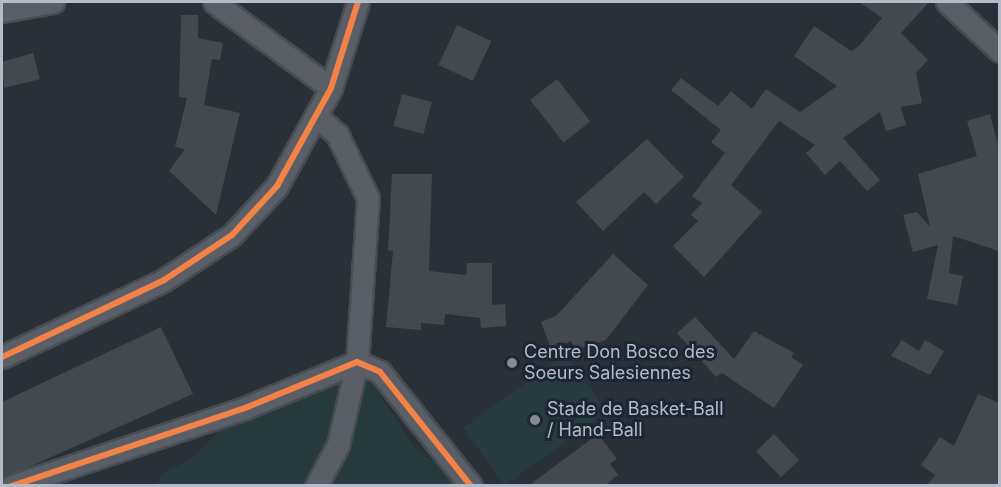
<!DOCTYPE html>
<style>
body{margin:0}
#map{position:relative;width:1001px;height:487px;overflow:hidden;background:#2a3038;font-family:Inter,sans-serif}
div>[style]{position:absolute}
.green>*{inset:0;background:#273a3e;transform-origin:0 0}
.building>*{inset:0;background:#444950;transform-origin:0 0}
.roads{filter:drop-shadow(2px 0 #484c53) drop-shadow(-2px 0 #484c53) drop-shadow(0 2px #484c53) drop-shadow(0 -2px #484c53)}
.minor>*{height:21px;margin:-10.5px;padding:0 10.5px;transform-origin:10.5px;border-radius:10.5px;background:#5a5e66}
.cycleway>*{height:6px;margin:-3px;padding:0 3px;transform-origin:3px;border-radius:3px;background:#f48246}
.dots>*{width:16px;height:16px;translate:-50% -50%;box-sizing:border-box;border:3px solid #1d2633;border-radius:50%}
span{translate:-50% -50%;white-space:nowrap;text-align:center;line-height:1.15;-webkit-text-stroke:6px #1d2633;paint-order:stroke}
.poi-label{font-size:18px;color:#b4bcc9}
.left{translate:0 -50%;text-align:left}
.frame{position:absolute;inset:0;border:3px solid #b4bcc9;pointer-events:none}
</style>
<div id="map">
<div class="green">
<i style="left:565px;top:354px;width:71px;height:126px;rotate:54deg"></i>
<i style="clip-path:polygon(344px 361px,372px 382px,416px 451px,457px 473px,453px 484px,156px 486px,163px 474px,195px 456px,220px 431px)"></i>
</div>
<div class="building">
<i style="clip-path:polygon(859px 2px,929px 2px,901px 33px,928px 60px,916px 73px,922px 103px,901px 107px,906px 125px,886px 131px,880px 112px,843px 138px,880px 180px,867px 191px,840px 161px,825px 175px,806px 153px,815px 145px,779px 121px,731px 185px,762px 212px,704px 277px,673px 246px,698px 221px,691px 215px,702px 203px,692px 196px,725px 153px,711px 142px,721px 130px,671px 90px,681px 78px,718px 106px,731px 91px,752px 109px,766px 89px,800px 112px,837px 86px,794px 56px,814px 26px,851px 51px,859px 46px,882px 18px)"></i>
<i style="clip-path:polygon(181px 15px,198px 15px,198px 38px,223px 43px,220px 60px,212px 59px,204px 105px,240px 113px,216px 215px,169px 171px,185px 149px,175px 147px,187px 98px,179px 97px)"></i>
<i style="left:457px;top:25px;width:38px;height:44px;rotate:25deg"></i>
<i style="clip-path:polygon(33px 53px,40px 79px,4px 88px,2px 62px)"></i>
<i style="left:557px;top:79px;width:54px;height:34px;rotate:52deg"></i>
<i style="left:402px;top:94px;width:31px;height:33px;rotate:15deg"></i>
<i style="clip-path:polygon(990px 114px,999px 149px,999px 251px,953px 236px,949px 273px,963px 276px,957px 305px,927px 299px,938px 245px,913px 252px,903px 215px,917px 212px,930px 227px,918px 174px,977px 156px,967px 121px)"></i>
<i style="clip-path:polygon(647px 139px,684px 177px,656px 204px,644px 192px,603px 231px,576px 202px)"></i>
<i style="clip-path:polygon(392px 174px,432px 174px,429px 271px,466px 275px,467px 263px,492px 263px,492px 305px,505px 304px,506px 326px,481px 328px,480px 318px,445px 314px,444px 325px,421px 323px,421px 330px,386px 327px,393px 251px,388px 250px)"></i>
<i style="clip-path:polygon(613px 254px,648px 285px,606px 340px,575px 350px,571px 341px,551px 349px,541px 322px,556px 316px)"></i>
<i style="clip-path:polygon(695px 317px,734px 359px,754px 331px,794px 353px,791px 357px,803px 365px,774px 408px,722px 373px,716px 377px,677px 333px)"></i>
<i style="clip-path:polygon(161px 327px,193px 394px,2px 479px,2px 402px)"></i>
<i style="clip-path:polygon(902px 340px,919px 351px,925px 340px,944px 351px,930px 375px,891px 356px)"></i>
<i style="clip-path:polygon(978px 394px,999px 403px,999px 486px,926px 486px,935px 475px,921px 465px,940px 437px,954px 446px)"></i>
<i style="clip-path:polygon(598px 434px,617px 459px,610px 464px,618px 475px,604px 486px,528px 486px)"></i>
<i style="left:774px;top:434px;width:36px;height:25px;rotate:46deg"></i>
</div>
<div class="roads">
<div class="minor">
<i style="left:214px;top:2px;width:145px;rotate:36.3deg"></i>
<i style="left:947px;top:2px;width:72px;rotate:42.8deg"></i>
<i style="left:2px;top:11px;width:52px;rotate:-10deg"></i>
<i style="left:316px;top:116px;width:28px;rotate:41deg"></i>
<i style="left:337px;top:134px;width:71px;rotate:64.2deg"></i>
<i style="left:368px;top:198px;width:164px;rotate:93.8deg"></i>
<i style="left:357px;top:362px;width:85px;rotate:102.9deg"></i>
<i style="left:338px;top:445px;width:47px;rotate:118.2deg"></i>
<i style="left:2px;top:357px;width:179px;rotate:-25.4deg"></i>
<i style="left:164px;top:280px;width:82px;rotate:-33.5deg"></i>
<i style="left:232px;top:235px;width:67px;rotate:-47.4deg"></i>
<i style="left:277px;top:186px;width:112px;rotate:-61.1deg"></i>
<i style="left:331px;top:88px;width:90px;rotate:-72.6deg"></i>
<i style="left:12px;top:486px;width:246px;rotate:-18.5deg"></i>
<i style="left:245px;top:408px;width:121px;rotate:-22.3deg"></i>
<i style="left:357px;top:362px;width:25px;rotate:23deg"></i>
<i style="left:380px;top:372px;width:146px;rotate:51.4deg"></i>
</div>
</div>
<div class="cycleway">
<i style="left:2px;top:357px;width:179px;rotate:-25.4deg"></i>
<i style="left:164px;top:280px;width:82px;rotate:-33.5deg"></i>
<i style="left:232px;top:235px;width:67px;rotate:-47.4deg"></i>
<i style="left:277px;top:186px;width:112px;rotate:-61.1deg"></i>
<i style="left:331px;top:88px;width:90px;rotate:-72.6deg"></i>
<i style="left:12px;top:486px;width:246px;rotate:-18.5deg"></i>
<i style="left:245px;top:408px;width:121px;rotate:-22.3deg"></i>
<i style="left:357px;top:362px;width:25px;rotate:23deg"></i>
<i style="left:380px;top:372px;width:146px;rotate:51.4deg"></i>
</div>
<div class="dots">
<i style="left:512px;top:363px;background:#848b96"></i>
<i style="left:535px;top:420px;background:#848b96"></i>
</div>
<div class="poi-label">
<span class="left" style="left:524px;top:363px">Centre Don Bosco des<br>Soeurs Salesiennes</span>
<span class="left" style="left:547px;top:420px">Stade de Basket-Ball<br>/ Hand-Ball</span>
</div>
<div class="frame"></div>
</div>
